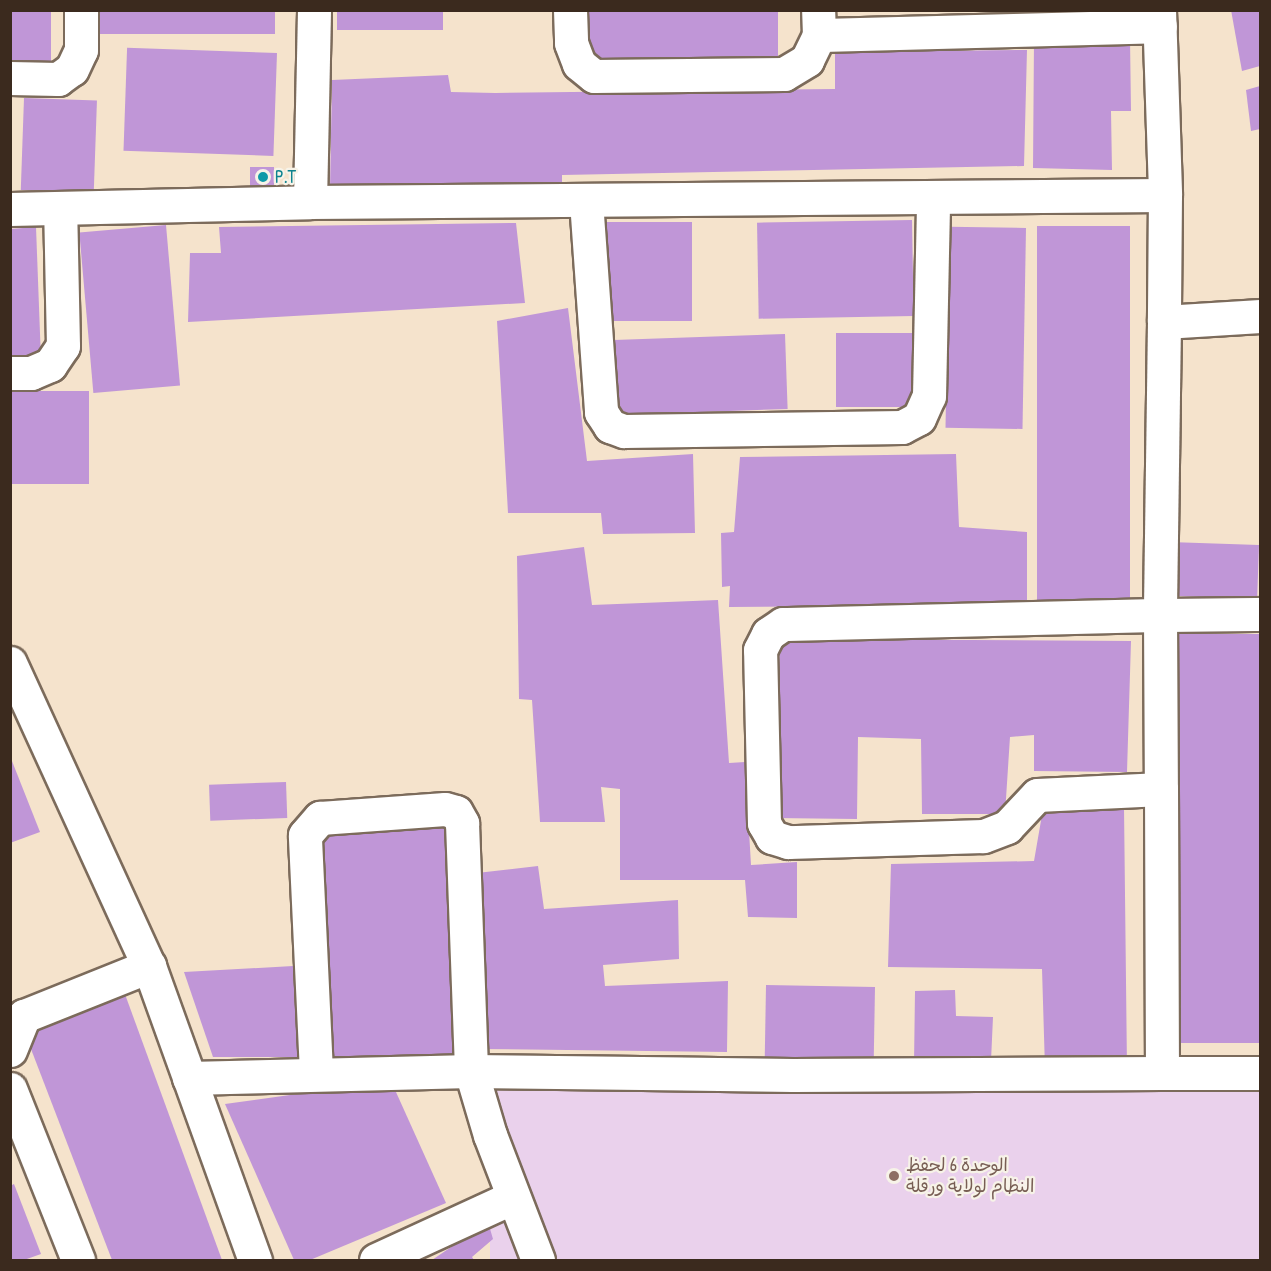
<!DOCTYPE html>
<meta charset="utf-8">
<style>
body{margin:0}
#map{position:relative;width:1271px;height:1271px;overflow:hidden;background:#f5e3cc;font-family:"Patrick Hand","Playpen Sans Arabic",sans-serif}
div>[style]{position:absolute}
.built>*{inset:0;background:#ead1ec;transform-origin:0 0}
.building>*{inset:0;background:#c096d7;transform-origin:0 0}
.roads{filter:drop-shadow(2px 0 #7c6b5b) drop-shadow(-2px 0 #7c6b5b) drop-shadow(0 2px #7c6b5b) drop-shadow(0 -2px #7c6b5b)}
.minor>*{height:33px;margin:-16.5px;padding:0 16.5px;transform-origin:16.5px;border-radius:16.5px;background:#fff}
.dots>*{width:16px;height:16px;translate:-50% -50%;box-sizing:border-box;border:3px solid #f7f3e8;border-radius:50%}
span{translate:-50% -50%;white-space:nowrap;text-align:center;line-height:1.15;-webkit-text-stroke:4.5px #f7f3e8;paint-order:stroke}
.culture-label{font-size:18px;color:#0d838f}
.left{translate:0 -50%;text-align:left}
.education-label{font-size:18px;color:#785e54}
.frame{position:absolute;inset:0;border:12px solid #3b2a1e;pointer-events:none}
</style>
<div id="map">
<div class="built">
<i style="left:490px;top:1086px;width:770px;height:189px"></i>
</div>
<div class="building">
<i style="left:10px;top:10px;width:41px;height:57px"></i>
<i style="left:99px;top:10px;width:176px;height:24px"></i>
<i style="left:337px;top:10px;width:106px;height:20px"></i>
<i style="left:587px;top:10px;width:191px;height:50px"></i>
<i style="clip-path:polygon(1231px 10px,1260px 10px,1260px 66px,1242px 71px)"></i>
<i style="clip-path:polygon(1130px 39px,1131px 111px,1111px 111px,1112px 170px,1033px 168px,1034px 40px)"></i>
<i style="clip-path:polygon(1027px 50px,1024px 166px,562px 175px,562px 187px,330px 189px,332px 80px,448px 75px,451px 92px,495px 93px,835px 89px,835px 52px)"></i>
<i style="left:277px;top:53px;width:103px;height:150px;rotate:92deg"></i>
<i style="clip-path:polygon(1260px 86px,1260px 129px,1251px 131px,1246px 90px)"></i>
<i style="left:24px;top:98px;width:73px;height:92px;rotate:2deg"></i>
<i style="left:250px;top:167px;width:24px;height:20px"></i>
<i style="left:912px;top:220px;width:96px;height:155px;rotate:89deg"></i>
<i style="left:595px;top:222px;width:97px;height:99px"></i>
<i style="clip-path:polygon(516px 223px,525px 303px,188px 322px,190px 253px,221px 253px,219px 227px)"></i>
<i style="left:166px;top:225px;width:161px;height:87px;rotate:85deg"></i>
<i style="left:1130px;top:226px;width:380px;height:93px;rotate:90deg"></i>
<i style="clip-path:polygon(36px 227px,41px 360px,10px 359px,10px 229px)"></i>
<i style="left:1026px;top:228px;width:201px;height:77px;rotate:91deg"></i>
<i style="clip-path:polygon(568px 308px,587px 461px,693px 454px,695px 533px,603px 534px,601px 513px,508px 513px,497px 321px)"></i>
<i style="left:836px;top:333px;width:84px;height:74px"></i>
<i style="left:785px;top:334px;width:75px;height:171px;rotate:88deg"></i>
<i style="left:10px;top:391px;width:79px;height:93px"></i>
<i style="clip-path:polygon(956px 454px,959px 527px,1027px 532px,1027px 605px,729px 607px,730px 586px,722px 587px,721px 533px,734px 532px,740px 457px)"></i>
<i style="left:1259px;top:545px;width:54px;height:82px;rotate:92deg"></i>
<i style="clip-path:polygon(584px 547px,592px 605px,718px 600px,729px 763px,745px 762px,751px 865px,797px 862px,797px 918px,748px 917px,745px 880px,620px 880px,620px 789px,601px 787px,605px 822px,540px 822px,532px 700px,519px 699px,517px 556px)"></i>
<i style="left:1260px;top:634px;width:409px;height:91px;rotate:90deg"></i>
<i style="clip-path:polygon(780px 639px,1131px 641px,1127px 772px,1034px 771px,1034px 735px,1010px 737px,1005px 814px,922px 814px,921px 739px,858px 737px,857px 819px,774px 818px)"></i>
<i style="clip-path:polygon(10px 756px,40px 832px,10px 843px)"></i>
<i style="left:286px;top:782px;width:36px;height:77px;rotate:88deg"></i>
<i style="clip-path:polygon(1124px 807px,1127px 1068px,1045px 1069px,1042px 969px,888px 967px,891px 864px,1034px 861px,1043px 809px)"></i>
<i style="left:445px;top:828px;width:230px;height:126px;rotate:88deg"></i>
<i style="clip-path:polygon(538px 866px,544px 909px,678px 900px,679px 959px,603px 965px,605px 986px,728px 981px,727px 1052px,480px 1049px,477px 873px)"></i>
<i style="clip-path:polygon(293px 966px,298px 1057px,213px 1057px,184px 972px)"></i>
<i style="clip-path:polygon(122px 986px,222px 1260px,112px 1260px,21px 1023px)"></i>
<i style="left:875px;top:987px;width:76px;height:109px;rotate:91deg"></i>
<i style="clip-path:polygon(955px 990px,956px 1016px,993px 1017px,991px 1061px,914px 1064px,915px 991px)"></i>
<i style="clip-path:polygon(391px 1081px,446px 1203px,310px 1260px,294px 1260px,225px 1104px)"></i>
<i style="clip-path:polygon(14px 1184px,41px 1254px,24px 1260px,10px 1260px,10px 1186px)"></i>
<i style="clip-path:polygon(488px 1222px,493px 1239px,472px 1257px,474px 1260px,432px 1260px)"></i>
</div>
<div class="roads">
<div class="minor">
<i style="left:570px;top:10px;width:33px;rotate:88deg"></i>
<i style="left:571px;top:43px;width:22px;rotate:69deg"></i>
<i style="left:579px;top:64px;width:19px;rotate:39deg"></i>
<i style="left:594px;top:76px;width:190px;rotate:-0.6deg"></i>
<i style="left:784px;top:74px;width:27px;rotate:-31deg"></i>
<i style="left:807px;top:60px;width:28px;rotate:-64deg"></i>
<i style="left:819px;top:35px;width:25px;rotate:-92deg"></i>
<i style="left:1159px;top:10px;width:185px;rotate:88.1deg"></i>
<i style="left:1165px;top:195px;width:127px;rotate:90.5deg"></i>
<i style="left:1164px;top:322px;width:96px;rotate:-3.6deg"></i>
<i style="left:819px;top:35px;width:341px;rotate:-1.5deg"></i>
<i style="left:10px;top:78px;width:48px;rotate:1.2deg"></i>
<i style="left:58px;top:79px;width:17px;rotate:-36deg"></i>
<i style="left:72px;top:69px;width:21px;rotate:-65deg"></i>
<i style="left:81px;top:50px;width:40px;rotate:-90deg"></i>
<i style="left:586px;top:201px;width:212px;rotate:85.9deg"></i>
<i style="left:601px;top:412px;width:17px;rotate:57deg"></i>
<i style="left:610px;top:426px;width:15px;rotate:20deg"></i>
<i style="left:624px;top:431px;width:278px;rotate:-0.8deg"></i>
<i style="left:902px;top:427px;width:19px;rotate:-28deg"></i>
<i style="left:919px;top:418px;width:24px;rotate:-66deg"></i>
<i style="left:929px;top:396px;width:199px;rotate:-88.8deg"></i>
<i style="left:310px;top:202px;width:192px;rotate:-88.8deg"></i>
<i style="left:10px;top:209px;width:300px;rotate:-1.3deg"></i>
<i style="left:310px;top:202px;width:855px;rotate:-0.47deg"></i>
<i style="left:1164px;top:322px;width:293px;rotate:90.8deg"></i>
<i style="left:1160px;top:615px;width:100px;rotate:-0.6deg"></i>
<i style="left:10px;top:373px;width:21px"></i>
<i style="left:31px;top:373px;width:21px;rotate:-23deg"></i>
<i style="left:50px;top:365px;width:23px;rotate:-56deg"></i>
<i style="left:63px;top:346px;width:138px;rotate:-91.2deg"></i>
<i style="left:10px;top:663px;width:333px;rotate:65.4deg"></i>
<i style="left:149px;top:966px;width:313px;rotate:70.2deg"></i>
<i style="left:1161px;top:789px;width:124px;rotate:177.2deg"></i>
<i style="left:1037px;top:795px;width:44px;rotate:133.2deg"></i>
<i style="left:1007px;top:827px;width:26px;rotate:159deg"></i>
<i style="left:983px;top:836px;width:195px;rotate:178.2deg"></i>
<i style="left:788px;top:842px;width:17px;rotate:-163deg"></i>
<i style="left:772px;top:837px;width:16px;rotate:-120deg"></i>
<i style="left:764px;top:823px;width:173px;rotate:-91.3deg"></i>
<i style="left:760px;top:650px;width:18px;rotate:-63deg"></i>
<i style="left:768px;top:634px;width:18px;rotate:-34deg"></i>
<i style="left:783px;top:624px;width:377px;rotate:-1.4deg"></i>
<i style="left:1160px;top:615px;width:174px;rotate:89.7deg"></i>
<i style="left:1161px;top:789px;width:284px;rotate:89.8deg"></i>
<i style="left:1162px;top:1073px;width:98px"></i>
<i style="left:10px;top:1050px;width:37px;rotate:-68deg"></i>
<i style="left:24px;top:1016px;width:135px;rotate:-21.8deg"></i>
<i style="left:316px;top:1072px;width:237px;rotate:-92.7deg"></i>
<i style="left:305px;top:835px;width:23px;rotate:-49deg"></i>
<i style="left:320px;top:818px;width:125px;rotate:-4.1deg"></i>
<i style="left:445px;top:809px;width:11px;rotate:15deg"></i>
<i style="left:456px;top:812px;width:13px;rotate:61deg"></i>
<i style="left:462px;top:823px;width:248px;rotate:87.9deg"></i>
<i style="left:471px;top:1071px;width:67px;rotate:73.5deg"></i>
<i style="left:490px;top:1135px;width:134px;rotate:69deg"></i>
<i style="left:189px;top:1078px;width:282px;rotate:-1.4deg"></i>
<i style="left:471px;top:1071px;width:322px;rotate:0.7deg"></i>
<i style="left:793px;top:1075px;width:369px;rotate:-0.3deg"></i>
<i style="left:10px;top:1089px;width:184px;rotate:68.3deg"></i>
<i style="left:376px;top:1260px;width:151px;rotate:-24.7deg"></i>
</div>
</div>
<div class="dots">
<i style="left:263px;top:177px;background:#0f9aa8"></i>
<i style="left:894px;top:1176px;background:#8d6e63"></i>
</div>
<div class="culture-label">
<span class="left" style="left:275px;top:177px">P.T</span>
</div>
<div class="education-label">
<span class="left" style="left:906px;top:1176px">الوحدة 6 لحفظ<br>النظام لولاية ورقلة</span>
</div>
<div class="frame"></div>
</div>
